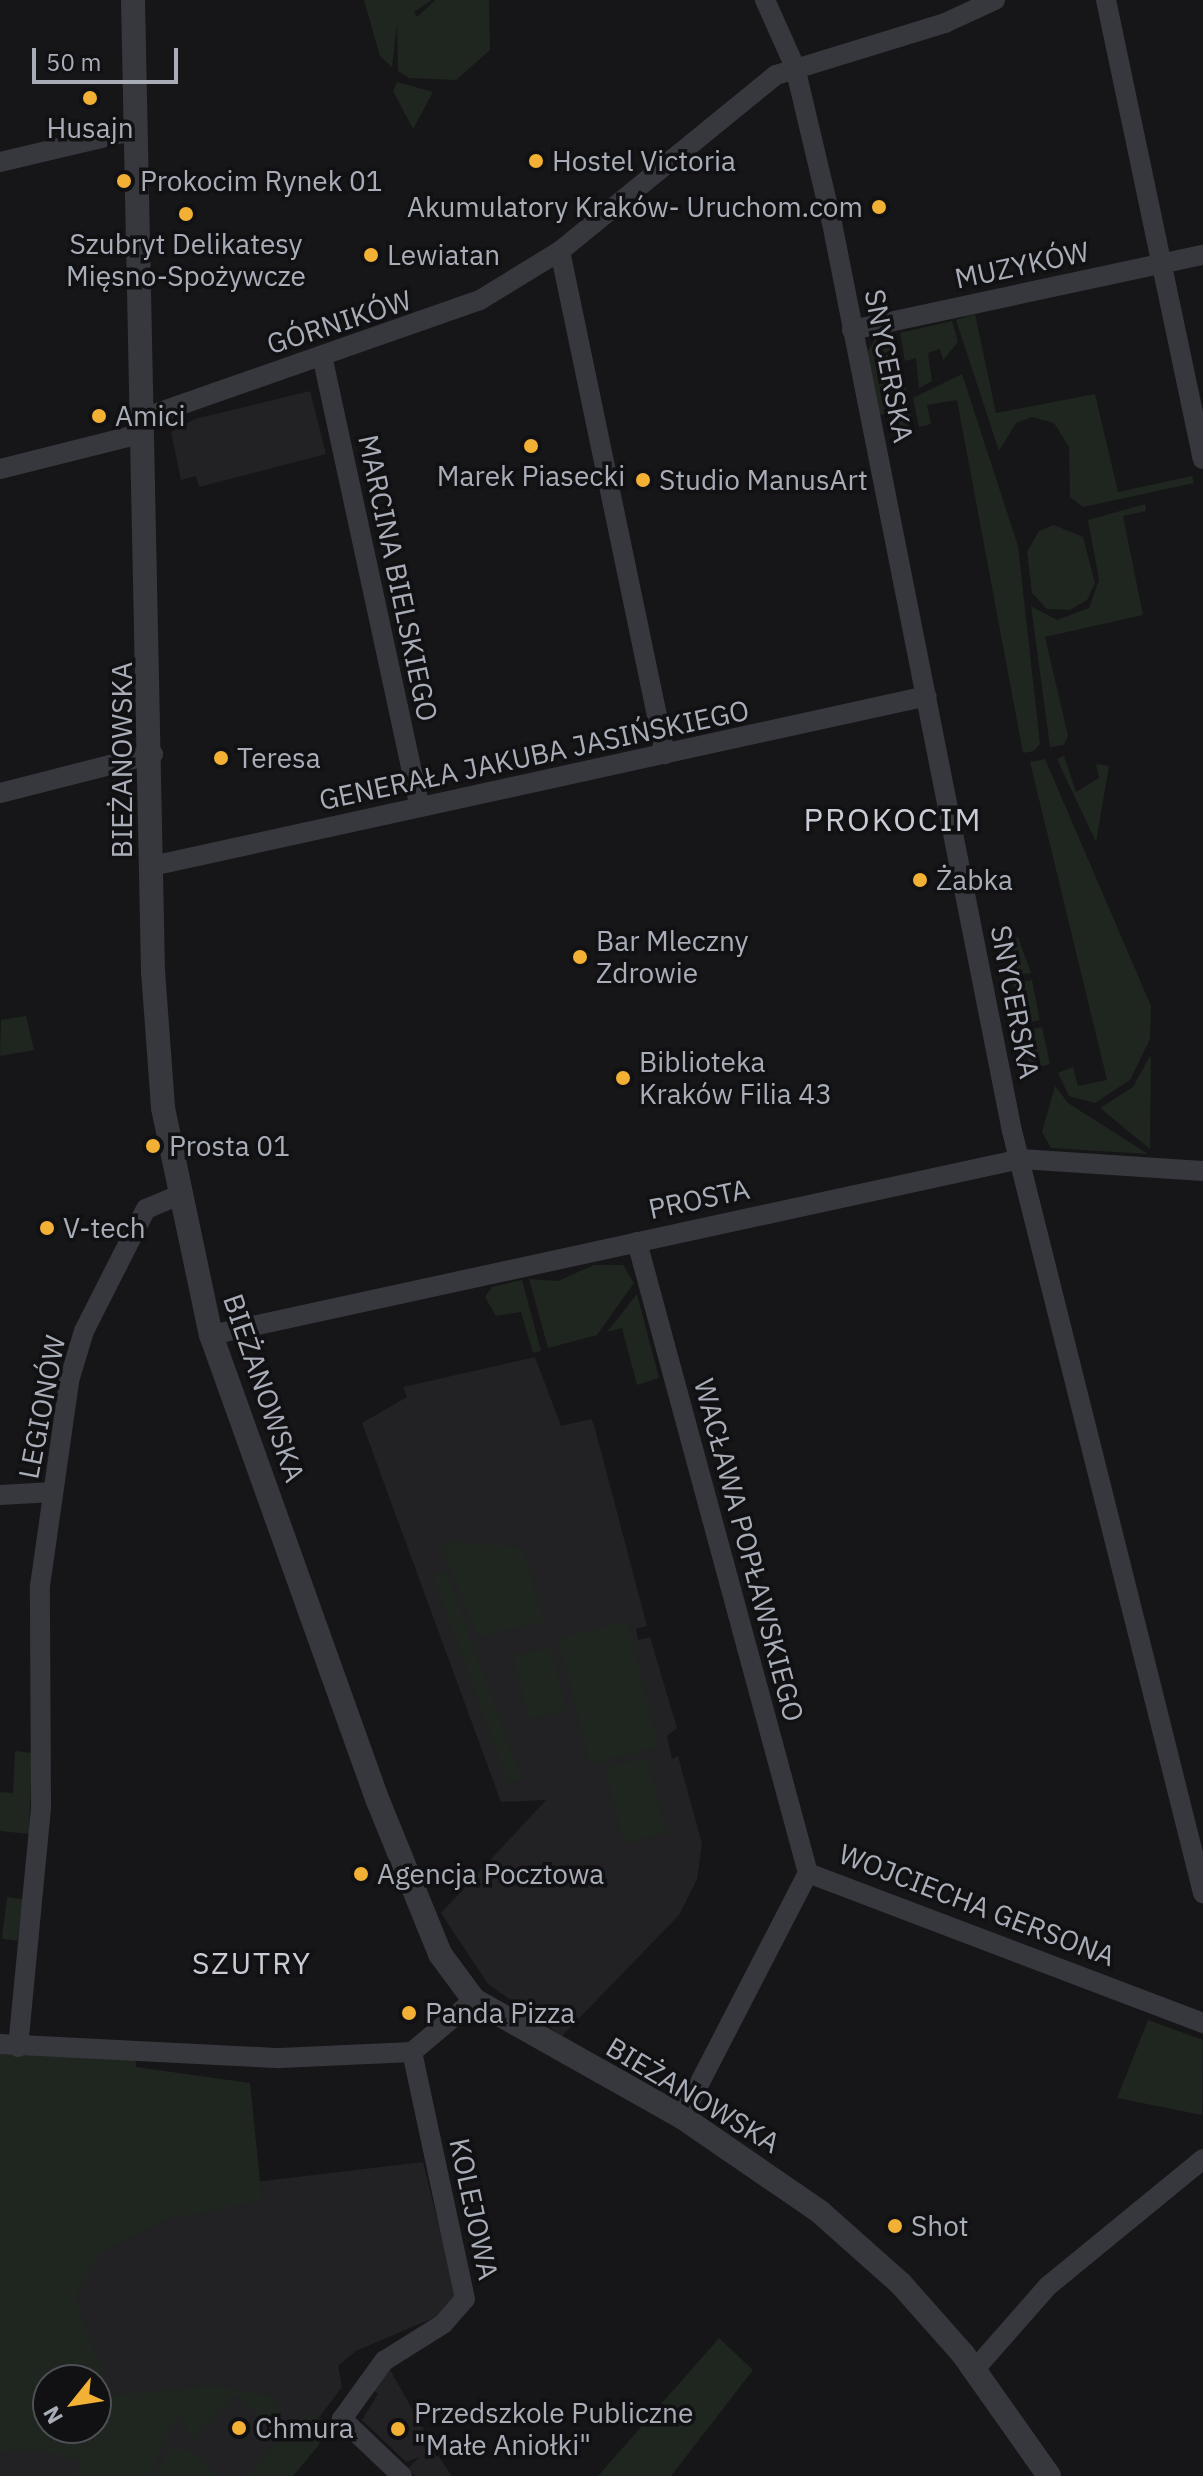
<!DOCTYPE html>
<meta charset="utf-8">
<style>
body{margin:0}
#map{position:relative;width:1203px;height:2476px;overflow:hidden;background:#161618;font-family:"IBM Plex Sans",sans-serif}
div>[style]{position:absolute}
.built>*{inset:0;background:#222225}
.green>*{inset:0;background:#1e261f;transform-origin:0 0}
.minor>*{height:20px;margin:-10px;padding:0 10px;transform-origin:10px;border-radius:10px;background:#37383d}
.tertiary>*{height:24px;margin:-12px;padding:0 12px;transform-origin:12px;border-radius:12px;background:#37383d}
.dots>*{width:22px;height:22px;translate:-50% -50%;box-sizing:border-box;border:4px solid #111113;border-radius:50%}
span{translate:-50% -50%;white-space:nowrap;text-align:center;line-height:1.15;-webkit-text-stroke:7px #111113;paint-order:stroke}
.poi-label{font-size:28px;color:#a8adb8}
.left{translate:0 -50%;text-align:left}
.right{translate:-100% -50%;text-align:right}
.street-label{font-size:28px;color:#a8adb8}
.neighbourhood-label{font-size:30px;color:#c9ccd4;letter-spacing:2px}
.quarter-label{font-size:32px;color:#c9ccd4;letter-spacing:2px}
.north{position:absolute;left:32px;top:2364px;width:80px;height:80px;box-sizing:border-box;background:#111113;border:2px solid #4d4f55;border-radius:50%;rotate:240deg;font-size:22px;font-weight:700;line-height:32px;text-align:center;color:#a8adb8}
.north::after{content:'';display:block;margin:auto;width:28px;height:36px;background:#f2b134;clip-path:polygon(50% 0,100% 100%,50% 72%,0 100%)}
.scale{position:absolute;left:32px;top:48px;width:146px;height:36px;box-sizing:border-box;border:4px solid #a8adb8;border-top:0;padding-left:10px;font-size:24px;line-height:28px;white-space:nowrap;color:#a8adb8;-webkit-text-stroke:6px #111113;paint-order:stroke}
</style>
<div id="map">
<div class="built">
<i style="clip-path:polygon(310px 391px,326px 454px,199px 487px,196px 476px,181px 480px,171px 432px,195px 419px)"></i>
<i style="clip-path:polygon(535px 1357px,561px 1426px,591px 1419px,594px 1425px,647px 1626px,636px 1629px,638px 1640px,650px 1637px,677px 1728px,667px 1736px,672px 1759px,678px 1756px,702px 1844px,697px 1879px,679px 1915px,562px 2036px,488px 1984px,441px 1913px,546px 1800px,501px 1802px,362px 1423px,407px 1397px,403px 1387px)"></i>
<i style="clip-path:polygon(evenodd,0 2055px,255px 2182px,423px 2162px,456px 2294px,440px 2315px,356px 2351px,338px 2366px,342px 2387px,275px 2476px,0 2476px,0 2055px,48px 2380px,96px 2380px,96px 2428px,48px 2428px,48px 2380px)"></i>
<i style="clip-path:polygon(390px 2370px,441px 2460px,452px 2476px,415px 2476px,408px 2469px,419px 2457px,406px 2462px,362px 2420px,378px 2394px,372px 2388px)"></i>
</div>
<div class="green">
<i style="clip-path:polygon(364px 0,432px 0,414px 12px,417px 17px,435px 0,489px 0,490px 50px,456px 80px,409px 78px,398px 71px,397px 24px,392px 67px,380px 56px)"></i>
<i style="clip-path:polygon(397px 82px,433px 92px,413px 129px,393px 91px)"></i>
<i style="clip-path:polygon(975px 314px,996px 413px,1095px 394px,1118px 492px,1192px 476px,1194px 483px,1083px 507px,1070px 497px,1069px 447px,1054px 423px,1032px 417px,1016px 423px,999px 451px,956px 320px)"></i>
<i style="clip-path:polygon(952px 321px,958px 342px,943px 360px,940px 349px,928px 353px,932px 381px,919px 388px,916px 358px,905px 361px,900px 333px)"></i>
<i style="clip-path:polygon(895px 333px,913px 427px,900px 429px,881px 339px)"></i>
<i style="clip-path:polygon(876px 338px,891px 413px,878px 415px,867px 352px)"></i>
<i style="clip-path:polygon(962px 374px,1018px 546px,1040px 744px,1034px 751px,1023px 753px,957px 400px,927px 405px,931px 424px,919px 427px,913px 398px)"></i>
<i style="clip-path:polygon(1145px 504px,1146px 511px,1123px 516px,1143px 615px,1045px 637px,1068px 736px,1064px 745px,1050px 747px,1031px 606px,1057px 620px,1089px 608px,1099px 580px,1088px 520px)"></i>
<i style="clip-path:polygon(1054px 525px,1083px 537px,1095px 583px,1087px 600px,1070px 610px,1047px 609px,1032px 593px,1027px 552px,1039px 531px)"></i>
<i style="clip-path:polygon(1064px 756px,1076px 792px,1099px 778px,1096px 764px,1109px 766px,1096px 842px,1057px 759px)"></i>
<i style="clip-path:polygon(1045px 759px,1151px 1006px,1150px 1039px,1130px 1080px,1095px 1103px,1069px 1096px,1058px 1073px,1073px 1067px,1078px 1086px,1107px 1080px,1030px 762px)"></i>
<i style="clip-path:polygon(1018px 937px,1031px 973px,1011px 976px,1004px 939px)"></i>
<i style="left:1032px;top:980px;width:41px;height:19px;rotate:79deg"></i>
<i style="clip-path:polygon(26px 1016px,34px 1050px,0 1056px,1px 1020px)"></i>
<i style="left:1042px;top:1027px;width:38px;height:20px;rotate:78deg"></i>
<i style="clip-path:polygon(1150px 1056px,1151px 1057px,1150px 1149px,1100px 1108px,1133px 1087px)"></i>
<i style="clip-path:polygon(1055px 1086px,1068px 1103px,1148px 1154px,1051px 1148px,1042px 1132px)"></i>
<i style="clip-path:polygon(594px 1265px,623px 1265px,634px 1283px,597px 1335px,548px 1348px,529px 1279px,558px 1281px)"></i>
<i style="clip-path:polygon(522px 1280px,541px 1351px,533px 1353px,521px 1312px,496px 1316px,485px 1297px,492px 1287px)"></i>
<i style="clip-path:polygon(637px 1294px,659px 1378px,637px 1385px,622px 1328px,607px 1332px)"></i>
<i style="clip-path:polygon(448px 1541px,523px 1548px,544px 1622px,477px 1637px,443px 1551px)"></i>
<i style="left:446px;top:1571px;width:221px;height:14px;rotate:70deg"></i>
<i style="left:627px;top:1621px;width:130px;height:71px;rotate:76deg"></i>
<i style="left:551px;top:1647px;width:65px;height:39px;rotate:76deg"></i>
<i style="clip-path:polygon(15px 1751px,32px 1753px,29px 1834px,0 1831px,0 1792px,13px 1793px)"></i>
<i style="left:647px;top:1757px;width:78px;height:43px;rotate:76deg"></i>
<i style="left:7px;top:1897px;width:16px;height:42px;rotate:7deg"></i>
<i style="clip-path:polygon(1148px 2020px,1203px 2040px,1202px 2115px,1117px 2098px)"></i>
<i style="clip-path:polygon(0 2044px,135px 2054px,136px 2067px,250px 2083px,262px 2201px,170px 2218px,98px 2254px,75px 2298px,109px 2391px,96px 2395px,96px 2380px,48px 2380px,48px 2428px,96px 2428px,96px 2403px,122px 2394px,217px 2386px,272px 2397px,279px 2415px,273px 2430px,236px 2395px,192px 2441px,179px 2412px,148px 2476px,77px 2476px,79px 2460px,36px 2449px,0 2452px)"></i>
<i style="clip-path:polygon(719px 2338px,753px 2370px,671px 2476px,598px 2476px)"></i>
<i style="clip-path:polygon(312px 2415px,324px 2420px,319px 2445px,293px 2476px,248px 2476px,285px 2432px)"></i>
<i style="clip-path:polygon(171px 2447px,192px 2451px,218px 2476px,155px 2476px)"></i>
</div>
<div class="minor">
<i style="left:765px;top:0;width:73px;rotate:65.9deg"></i>
<i style="left:795px;top:67px;width:160px;rotate:76.7deg"></i>
<i style="left:832px;top:223px;width:926px;rotate:78.79deg"></i>
<i style="left:1012px;top:1131px;width:786px;rotate:75.93deg"></i>
<i style="left:1106px;top:0;width:469px;rotate:78.1deg"></i>
<i style="left:0;top:162px;width:139px;rotate:-13.3deg"></i>
<i style="left:560px;top:251px;width:514px;rotate:78.21deg"></i>
<i style="left:852px;top:330px;width:359px;rotate:-12.1deg"></i>
<i style="left:323px;top:360px;width:457px;rotate:77.8deg"></i>
<i style="left:143px;top:418px;width:357px;rotate:-19.3deg"></i>
<i style="left:480px;top:300px;width:94px;rotate:-31.5deg"></i>
<i style="left:560px;top:251px;width:279px;rotate:-39.2deg"></i>
<i style="left:776px;top:75px;width:177px;rotate:-17.1deg"></i>
<i style="left:945px;top:23px;width:55px;rotate:-24.7deg"></i>
<i style="left:0;top:469px;width:147px;rotate:-14.1deg"></i>
<i style="left:0;top:793px;width:158px;rotate:-14.3deg"></i>
<i style="left:152px;top:866px;width:793px;rotate:-12.37deg"></i>
<i style="left:637px;top:1242px;width:654px;rotate:74.84deg"></i>
<i style="left:211px;top:1335px;width:829px;rotate:-12.26deg"></i>
<i style="left:1021px;top:1159px;width:182px;rotate:3.8deg"></i>
<i style="left:0;top:1495px;width:53px;rotate:-3.2deg"></i>
<i style="left:808px;top:1873px;width:423px;rotate:20.8deg"></i>
<i style="left:0;top:2044px;width:280px;rotate:2.9deg"></i>
<i style="left:280px;top:2058px;width:132px;rotate:-2.6deg"></i>
<i style="left:412px;top:2052px;width:81px;rotate:-40deg"></i>
<i style="left:18px;top:2047px;width:242px;rotate:-84.5deg"></i>
<i style="left:41px;top:1806px;width:220px;rotate:-90.3deg"></i>
<i style="left:40px;top:1586px;width:207px;rotate:-81.9deg"></i>
<i style="left:69px;top:1381px;width:52px;rotate:-73.3deg"></i>
<i style="left:84px;top:1331px;width:137px;rotate:-63.1deg"></i>
<i style="left:146px;top:1209px;width:34px;rotate:-23deg"></i>
<i style="left:682px;top:2117px;width:275px;rotate:-62.7deg"></i>
<i style="left:975px;top:2369px;width:111px;rotate:-48.7deg"></i>
<i style="left:1048px;top:2286px;width:200px;rotate:-39.3deg"></i>
<i style="left:402px;top:2476px;width:83px;rotate:-136.5deg"></i>
<i style="left:342px;top:2419px;width:72px;rotate:-54.1deg"></i>
<i style="left:384px;top:2361px;width:70px;rotate:-32.1deg"></i>
<i style="left:443px;top:2324px;width:33px;rotate:-49deg"></i>
<i style="left:465px;top:2299px;width:253px;rotate:-102.1deg"></i>
</div>
<div class="tertiary">
<i style="left:133px;top:0;width:971px;rotate:88.82deg"></i>
<i style="left:153px;top:971px;width:137px;rotate:85.8deg"></i>
<i style="left:163px;top:1108px;width:232px;rotate:78.1deg"></i>
<i style="left:211px;top:1335px;width:495px;rotate:70.3deg"></i>
<i style="left:378px;top:1801px;width:165px;rotate:67.9deg"></i>
<i style="left:440px;top:1954px;width:57px;rotate:53.5deg"></i>
<i style="left:474px;top:2000px;width:239px;rotate:29.4deg"></i>
<i style="left:682px;top:2117px;width:168px;rotate:34.5deg"></i>
<i style="left:820px;top:2212px;width:108px;rotate:41.6deg"></i>
<i style="left:901px;top:2284px;width:94px;rotate:48.5deg"></i>
<i style="left:963px;top:2354px;width:149px;rotate:54.8deg"></i>
</div>
<div class="dots">
<i style="left:90px;top:98px;background:#f2b134"></i>
<i style="left:536px;top:161px;background:#f2b134"></i>
<i style="left:124px;top:181px;background:#f2b134"></i>
<i style="left:879px;top:207px;background:#f2b134"></i>
<i style="left:186px;top:214px;background:#f2b134"></i>
<i style="left:371px;top:255px;background:#f2b134"></i>
<i style="left:99px;top:416px;background:#f2b134"></i>
<i style="left:531px;top:446px;background:#f2b134"></i>
<i style="left:643px;top:480px;background:#f2b134"></i>
<i style="left:221px;top:758px;background:#f2b134"></i>
<i style="left:920px;top:880px;background:#f2b134"></i>
<i style="left:580px;top:957px;background:#f2b134"></i>
<i style="left:623px;top:1078px;background:#f2b134"></i>
<i style="left:153px;top:1146px;background:#f2b134"></i>
<i style="left:47px;top:1228px;background:#f2b134"></i>
<i style="left:361px;top:1874px;background:#f2b134"></i>
<i style="left:409px;top:2013px;background:#f2b134"></i>
<i style="left:895px;top:2226px;background:#f2b134"></i>
<i style="left:239px;top:2428px;background:#f2b134"></i>
<i style="left:398px;top:2429px;background:#f2b134"></i>
</div>
<div class="poi-label">
<span style="left:90px;top:128px">Husajn</span>
<span class="left" style="left:552px;top:161px">Hostel Victoria</span>
<span class="left" style="left:140px;top:181px">Prokocim Rynek 01</span>
<span class="right" style="left:863px;top:207px">Akumulatory Kraków- Uruchom.com</span>
<span style="left:186px;top:260px">Szubryt Delikatesy<br>Mięsno-Spożywcze</span>
<span class="left" style="left:387px;top:255px">Lewiatan</span>
<span class="left" style="left:115px;top:416px">Amici</span>
<span style="left:531px;top:476px">Marek Piasecki</span>
<span class="left" style="left:659px;top:480px">Studio ManusArt</span>
<span class="left" style="left:237px;top:758px">Teresa</span>
<span class="left" style="left:936px;top:880px">Żabka</span>
<span class="left" style="left:596px;top:957px">Bar Mleczny<br>Zdrowie</span>
<span class="left" style="left:639px;top:1078px">Biblioteka<br>Kraków Filia 43</span>
<span class="left" style="left:169px;top:1146px">Prosta 01</span>
<span class="left" style="left:63px;top:1228px">V-tech</span>
<span class="left" style="left:377px;top:1874px">Agencja Pocztowa</span>
<span class="left" style="left:425px;top:2013px">Panda Pizza</span>
<span class="left" style="left:911px;top:2226px">Shot</span>
<span class="left" style="left:414px;top:2429px">Przedszkole Publiczne<br>"Małe Aniołki"</span>
<span class="left" style="left:255px;top:2428px">Chmura</span>
</div>
<div class="street-label">
<span style="left:1022px;top:265px;rotate:-12deg">MUZYKÓW</span>
<span style="left:339px;top:322px;rotate:-18deg">GÓRNIKÓW</span>
<span style="left:889px;top:366px;rotate:79deg">SNYCERSKA</span>
<span style="left:398px;top:578px;rotate:78deg">MARCINA BIELSKIEGO</span>
<span style="left:534px;top:755px;rotate:-12deg">GENERAŁA JAKUBA JASIŃSKIEGO</span>
<span style="left:122px;top:760px;rotate:-90deg">BIEŻANOWSKA</span>
<span style="left:1015px;top:1002px;rotate:79deg">SNYCERSKA</span>
<span style="left:699px;top:1199px;rotate:-12deg">PROSTA</span>
<span style="left:264px;top:1388px;rotate:71deg">BIEŻANOWSKA</span>
<span style="left:42px;top:1407px;rotate:-79deg">LEGIONÓW</span>
<span style="left:749px;top:1550px;rotate:75deg">WACŁAWA POPŁAWSKIEGO</span>
<span style="left:977px;top:1905px;rotate:21deg">WOJCIECHA GERSONA</span>
<span style="left:693px;top:2095px;rotate:31deg">BIEŻANOWSKA</span>
<span style="left:474px;top:2209px;rotate:78deg">KOLEJOWA</span>
</div>
<div class="neighbourhood-label">
<span style="left:252px;top:1963px">SZUTRY</span>
</div>
<div class="quarter-label">
<span style="left:893px;top:819px">PROKOCIM</span>
</div>
<div class="north">N</div>
<div class="scale">50 m</div>
</div>
